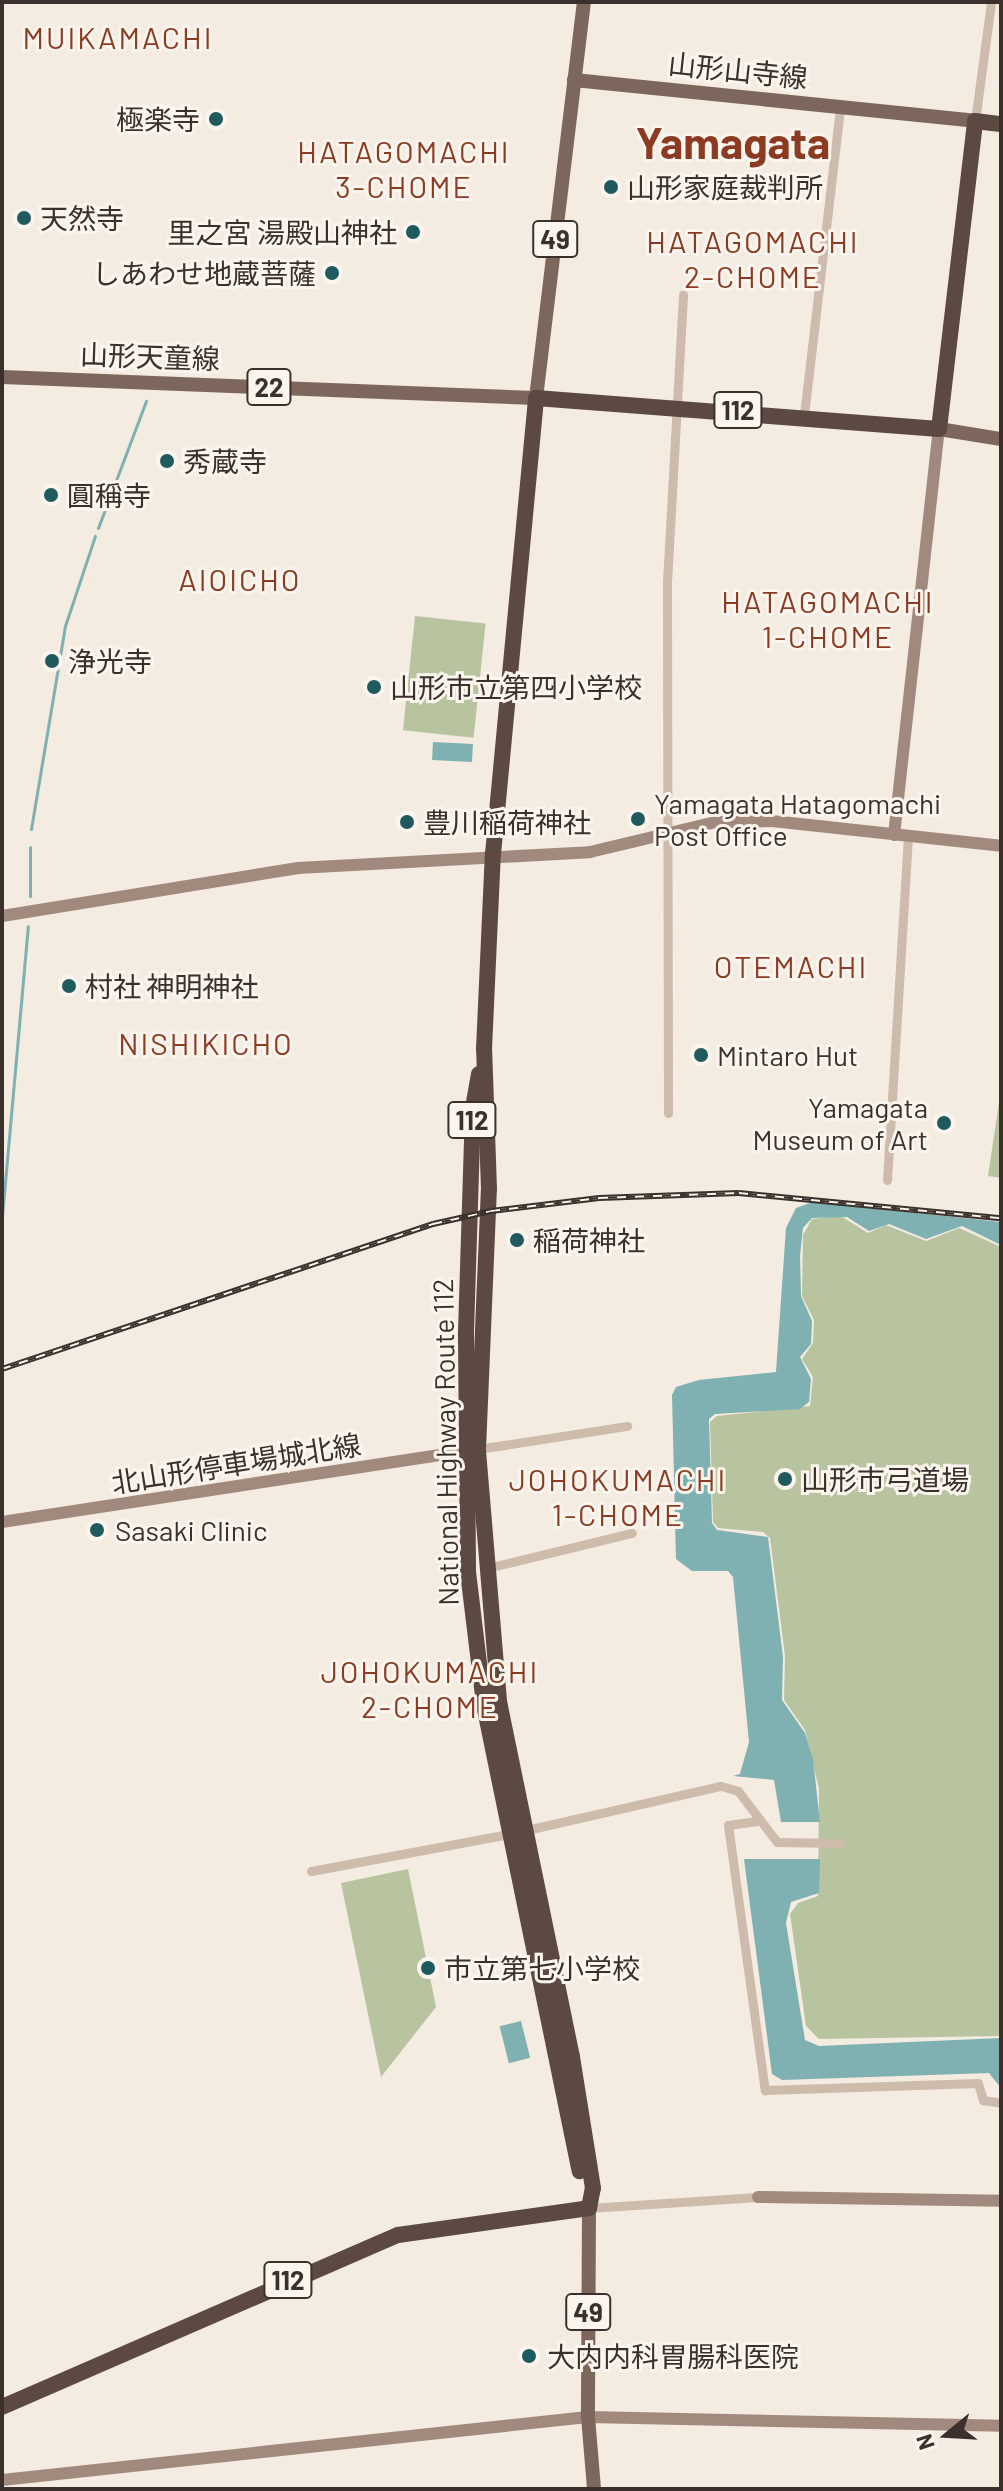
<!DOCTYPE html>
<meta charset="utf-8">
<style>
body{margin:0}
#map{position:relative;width:1003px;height:2491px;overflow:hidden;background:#f4ebe1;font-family:Barlow,"Noto Sans JP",sans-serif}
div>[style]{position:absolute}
.green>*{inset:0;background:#b8c4a0;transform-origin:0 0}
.water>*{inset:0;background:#7fb0b2;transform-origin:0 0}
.stream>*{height:3px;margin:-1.5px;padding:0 1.5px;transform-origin:1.5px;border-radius:1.5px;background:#7fb0b2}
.street>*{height:9px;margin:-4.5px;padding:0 4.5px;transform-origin:4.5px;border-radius:4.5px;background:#cdbbac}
.secondary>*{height:12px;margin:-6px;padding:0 6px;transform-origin:6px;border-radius:6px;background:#a18a7d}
.primary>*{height:14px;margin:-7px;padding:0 7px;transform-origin:7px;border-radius:7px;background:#7d675c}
.highway>*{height:16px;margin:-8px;padding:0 8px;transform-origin:8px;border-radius:8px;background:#5c4a42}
.rail>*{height:6px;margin-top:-3px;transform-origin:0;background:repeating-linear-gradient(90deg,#fbf5ee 0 9px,#3b302b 0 18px);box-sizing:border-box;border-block:2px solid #3b302b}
.dots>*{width:22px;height:22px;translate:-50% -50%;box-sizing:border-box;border:4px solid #fbf5ee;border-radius:50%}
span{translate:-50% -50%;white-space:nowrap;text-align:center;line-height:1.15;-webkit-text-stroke:6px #fbf5ee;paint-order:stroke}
.shield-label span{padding:2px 6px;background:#fbf5ee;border:2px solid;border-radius:6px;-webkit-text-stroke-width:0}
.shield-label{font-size:26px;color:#3b302b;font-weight:700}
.street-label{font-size:28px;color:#3b302b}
.poi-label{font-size:28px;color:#3b302b}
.right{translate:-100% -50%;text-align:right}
.left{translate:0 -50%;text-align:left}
.neighbourhood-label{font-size:30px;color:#8c3b22;letter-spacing:2px}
.town-label{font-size:44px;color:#8c3b22;font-weight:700}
.frame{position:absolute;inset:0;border:4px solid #3b302b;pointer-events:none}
.north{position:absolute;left:907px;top:2395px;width:80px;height:80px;-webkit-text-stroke:6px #fbf5ee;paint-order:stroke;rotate:252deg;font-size:22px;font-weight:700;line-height:32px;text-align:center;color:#3b302b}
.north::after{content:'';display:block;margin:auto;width:28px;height:36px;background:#3b302b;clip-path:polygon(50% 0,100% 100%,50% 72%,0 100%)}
</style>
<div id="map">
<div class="green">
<i style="left:415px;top:616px;width:71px;height:115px;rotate:6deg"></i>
<i style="clip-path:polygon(1001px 1089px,1001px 1178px,988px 1176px)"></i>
<i style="clip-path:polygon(841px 1216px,868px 1233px,886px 1225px,926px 1241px,959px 1228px,1001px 1247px,1001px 2036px,819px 2039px,806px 2026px,790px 1914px,798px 1903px,818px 1896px,819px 1789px,805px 1730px,784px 1700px,785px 1656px,770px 1538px,763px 1532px,718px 1528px,713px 1522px,710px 1422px,717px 1416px,810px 1406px,813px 1377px,802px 1359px,813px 1343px,814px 1320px,802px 1296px,803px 1235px,812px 1219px)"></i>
<i style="clip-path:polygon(408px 1869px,436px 2007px,381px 2077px,341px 1883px)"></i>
</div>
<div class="water">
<i style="left:433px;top:742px;width:40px;height:18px;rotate:3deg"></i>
<i style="clip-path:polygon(813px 1202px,1001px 1222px,1001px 1245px,962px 1226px,926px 1239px,889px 1224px,869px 1231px,847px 1217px,812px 1218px,803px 1228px,800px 1256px,801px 1296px,812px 1321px,811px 1344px,800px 1357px,811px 1379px,809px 1402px,800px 1409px,715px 1414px,709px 1419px,712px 1523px,717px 1530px,768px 1537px,783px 1657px,782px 1700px,805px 1733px,813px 1759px,820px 1822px,781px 1822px,774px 1780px,733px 1776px,740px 1774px,749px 1742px,733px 1577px,728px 1571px,692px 1571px,676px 1559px,672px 1395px,676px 1387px,699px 1380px,776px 1372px,786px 1228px,796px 1208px)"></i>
<i style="clip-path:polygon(744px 1859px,820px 1859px,819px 1893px,791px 1902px,786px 1923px,805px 2040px,819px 2046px,1001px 2038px,1001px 2088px,989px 2073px,782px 2080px,772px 2074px)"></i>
<i style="left:521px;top:2021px;width:38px;height:22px;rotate:76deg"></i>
</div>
<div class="stream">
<i style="left:98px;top:528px;width:136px;rotate:-69.3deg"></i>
<i style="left:31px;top:829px;width:206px;rotate:-80.5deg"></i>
<i style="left:65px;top:626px;width:95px;rotate:-71.6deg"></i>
<i style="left:30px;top:847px;width:49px;rotate:90deg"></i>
<i style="left:2px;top:1216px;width:291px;rotate:-84.9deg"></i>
</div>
<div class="street">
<i style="left:975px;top:121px;width:120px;rotate:-82.3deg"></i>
<i style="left:804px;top:415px;width:310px;rotate:-83.3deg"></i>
<i style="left:668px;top:1113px;width:531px;rotate:-90.11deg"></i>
<i style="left:667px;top:582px;width:288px;rotate:-86.8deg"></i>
<i style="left:887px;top:1180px;width:344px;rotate:-86.5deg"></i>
<i style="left:478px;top:1449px;width:151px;rotate:-8.8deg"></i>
<i style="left:487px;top:1568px;width:149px;rotate:-13.6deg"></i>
<i style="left:757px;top:1821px;width:29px;rotate:172deg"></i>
<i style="left:728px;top:1825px;width:268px;rotate:82.1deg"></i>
<i style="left:765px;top:2090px;width:213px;rotate:-1.9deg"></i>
<i style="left:978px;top:2083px;width:18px;rotate:74deg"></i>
<i style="left:983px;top:2100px;width:18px;rotate:9deg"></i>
<i style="left:311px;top:1871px;width:201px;rotate:-10.6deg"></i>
<i style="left:509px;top:1834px;width:217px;rotate:-12.8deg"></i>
<i style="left:721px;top:1786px;width:18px;rotate:16deg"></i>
<i style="left:738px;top:1791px;width:64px;rotate:52.6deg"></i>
<i style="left:777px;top:1842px;width:64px;rotate:0.9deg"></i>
<i style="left:589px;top:2208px;width:169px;rotate:-3.7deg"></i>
</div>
<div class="secondary">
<i style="left:894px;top:835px;width:408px;rotate:-83.7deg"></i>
<i style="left:2px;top:916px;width:300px;rotate:-9.2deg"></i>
<i style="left:298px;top:868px;width:292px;rotate:-3.1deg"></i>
<i style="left:590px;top:852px;width:130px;rotate:-13.4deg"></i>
<i style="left:716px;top:822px;width:56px;rotate:-1deg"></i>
<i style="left:772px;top:821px;width:230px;rotate:6.2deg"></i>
<i style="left:2px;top:1522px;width:476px;rotate:-8.7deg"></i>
<i style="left:758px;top:2197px;width:243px;rotate:0.9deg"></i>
<i style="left:2px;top:2480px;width:589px;rotate:-6.14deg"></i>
<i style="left:588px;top:2417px;width:413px;rotate:1.2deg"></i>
</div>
<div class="primary">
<i style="left:574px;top:80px;width:403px;rotate:5.8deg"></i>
<i style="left:2px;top:377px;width:534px;rotate:2.25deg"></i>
<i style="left:536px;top:398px;width:399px;rotate:-83.1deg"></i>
<i style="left:939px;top:429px;width:63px;rotate:9.2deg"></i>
<i style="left:589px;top:2208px;width:209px;rotate:90.3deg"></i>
<i style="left:588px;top:2417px;width:72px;rotate:85.2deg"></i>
</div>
<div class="highway">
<i style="left:479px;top:1074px;width:36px;rotate:100deg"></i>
<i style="left:473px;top:1109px;width:228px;rotate:91.8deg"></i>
<i style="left:466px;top:1337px;width:235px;rotate:89.5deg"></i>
<i style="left:468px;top:1572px;width:134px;rotate:83.1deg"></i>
<i style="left:484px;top:1705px;width:476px;rotate:78.4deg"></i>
<i style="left:589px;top:2208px;width:20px;rotate:-79deg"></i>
<i style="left:593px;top:2188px;width:133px;rotate:-99.1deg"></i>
<i style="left:572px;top:2057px;width:363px;rotate:-101.6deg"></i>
<i style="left:499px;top:1701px;width:253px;rotate:-94.8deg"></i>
<i style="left:478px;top:1449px;width:260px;rotate:-87.6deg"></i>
<i style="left:489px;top:1189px;width:140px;rotate:-92deg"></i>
<i style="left:484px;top:1049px;width:195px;rotate:-87.4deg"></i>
<i style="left:493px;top:854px;width:458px;rotate:-84.6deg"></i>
<i style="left:536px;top:398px;width:404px;rotate:4.4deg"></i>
<i style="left:939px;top:429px;width:310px;rotate:-83.3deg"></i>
<i style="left:975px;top:121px;width:26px;rotate:7deg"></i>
<i style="left:2px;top:2407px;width:432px;rotate:-23.5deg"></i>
<i style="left:398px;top:2235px;width:193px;rotate:-8deg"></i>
</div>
<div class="rail">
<i style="left:2px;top:1369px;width:455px;rotate:-18.6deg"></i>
<i style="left:433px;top:1224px;width:59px;rotate:-12.6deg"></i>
<i style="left:491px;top:1211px;width:109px;rotate:-6.9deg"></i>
<i style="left:599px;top:1198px;width:140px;rotate:-2deg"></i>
<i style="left:739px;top:1193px;width:263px;rotate:5.5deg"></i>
</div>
<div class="dots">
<i style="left:216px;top:119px;background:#1f5a5e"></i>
<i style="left:611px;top:187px;background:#1f5a5e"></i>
<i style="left:24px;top:218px;background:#1f5a5e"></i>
<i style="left:413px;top:232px;background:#1f5a5e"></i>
<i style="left:332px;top:273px;background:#1f5a5e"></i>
<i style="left:167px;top:461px;background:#1f5a5e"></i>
<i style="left:51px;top:495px;background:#1f5a5e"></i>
<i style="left:52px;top:661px;background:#1f5a5e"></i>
<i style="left:374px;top:687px;background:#1f5a5e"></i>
<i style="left:638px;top:819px;background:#1f5a5e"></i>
<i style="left:407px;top:822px;background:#1f5a5e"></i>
<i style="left:69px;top:986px;background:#1f5a5e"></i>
<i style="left:701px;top:1055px;background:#1f5a5e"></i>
<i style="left:944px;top:1123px;background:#1f5a5e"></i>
<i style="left:517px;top:1240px;background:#1f5a5e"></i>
<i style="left:785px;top:1479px;background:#1f5a5e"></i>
<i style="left:97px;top:1530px;background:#1f5a5e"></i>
<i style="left:428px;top:1968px;background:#1f5a5e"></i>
<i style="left:529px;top:2356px;background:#1f5a5e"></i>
</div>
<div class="shield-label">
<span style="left:555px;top:239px">49</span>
<span style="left:269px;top:387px">22</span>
<span style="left:738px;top:410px">112</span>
<span style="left:472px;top:1120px">112</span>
<span style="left:288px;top:2280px">112</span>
<span style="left:588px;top:2312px">49</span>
</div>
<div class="street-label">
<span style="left:738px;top:70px;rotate:6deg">山形山寺線</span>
<span style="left:150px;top:356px;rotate:2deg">山形天童線</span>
<span style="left:445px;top:1442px;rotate:-91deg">National Highway Route 112</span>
<span style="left:236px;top:1463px;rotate:-9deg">北山形停車場城北線</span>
</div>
<div class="poi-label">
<span class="right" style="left:200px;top:119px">極楽寺</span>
<span class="left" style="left:627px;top:187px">山形家庭裁判所</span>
<span class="left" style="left:40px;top:218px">天然寺</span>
<span class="right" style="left:397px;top:232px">里之宮 湯殿山神社</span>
<span class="right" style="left:316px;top:273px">しあわせ地蔵菩薩</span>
<span class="left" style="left:183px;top:461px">秀蔵寺</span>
<span class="left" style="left:67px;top:495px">圓稱寺</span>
<span class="left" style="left:68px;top:661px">浄光寺</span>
<span class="left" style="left:390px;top:687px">山形市立第四小学校</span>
<span class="left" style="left:654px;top:819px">Yamagata Hatagomachi<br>Post Office</span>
<span class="left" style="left:423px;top:822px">豊川稲荷神社</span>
<span class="left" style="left:85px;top:986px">村社 神明神社</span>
<span class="left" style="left:717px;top:1055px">Mintaro Hut</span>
<span class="right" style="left:928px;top:1123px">Yamagata<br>Museum of Art</span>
<span class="left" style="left:533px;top:1240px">稲荷神社</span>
<span class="left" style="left:801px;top:1479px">山形市弓道場</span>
<span class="left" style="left:115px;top:1530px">Sasaki Clinic</span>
<span class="left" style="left:444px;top:1968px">市立第七小学校</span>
<span class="left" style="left:547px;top:2356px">大内内科胃腸科医院</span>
</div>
<div class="neighbourhood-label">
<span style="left:118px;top:37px">MUIKAMACHI</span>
<span style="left:404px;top:168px">HATAGOMACHI<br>3-CHOME</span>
<span style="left:753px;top:258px">HATAGOMACHI<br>2-CHOME</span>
<span style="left:240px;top:579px">AIOICHO</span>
<span style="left:828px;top:618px">HATAGOMACHI<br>1-CHOME</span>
<span style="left:791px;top:966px">OTEMACHI</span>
<span style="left:206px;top:1043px">NISHIKICHO</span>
<span style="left:618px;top:1496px">JOHOKUMACHI<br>1-CHOME</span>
<span style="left:430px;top:1688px">JOHOKUMACHI<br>2-CHOME</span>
</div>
<div class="town-label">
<span style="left:733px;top:142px">Yamagata</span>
</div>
<div class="frame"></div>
<div class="north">N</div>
</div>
